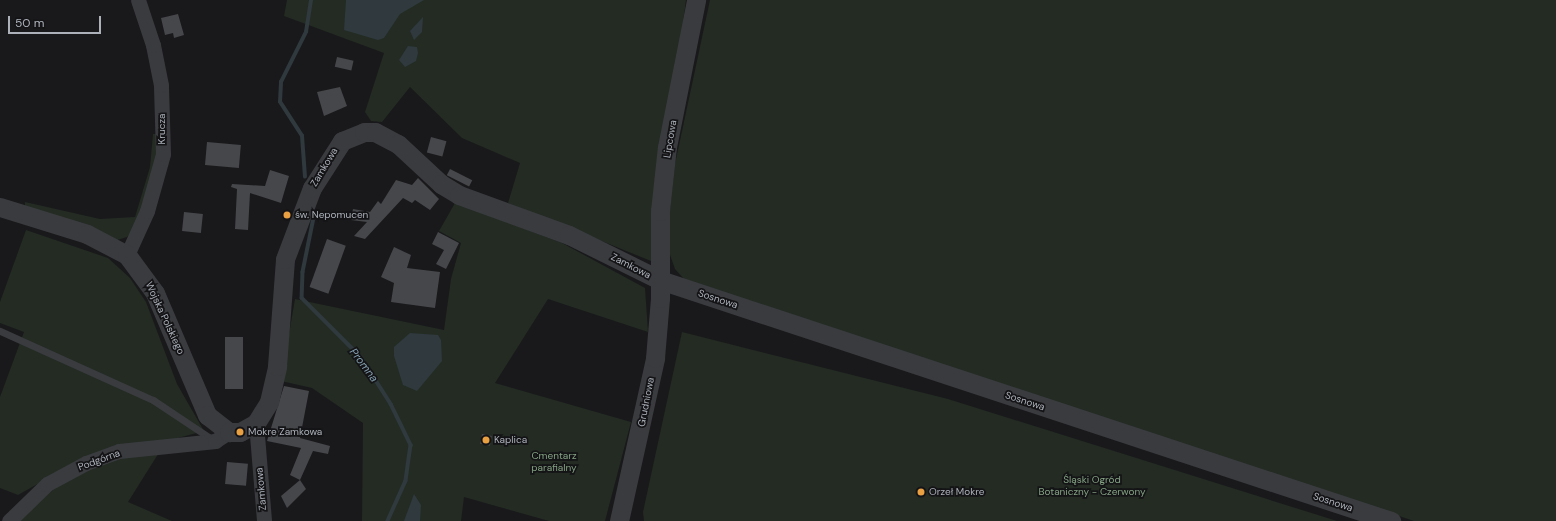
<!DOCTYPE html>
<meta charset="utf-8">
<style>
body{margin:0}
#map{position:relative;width:1556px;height:521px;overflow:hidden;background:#19191b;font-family:"DM Sans",sans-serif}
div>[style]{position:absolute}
.green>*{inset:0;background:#232b23}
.water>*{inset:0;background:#2f393e}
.stream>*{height:3.5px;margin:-1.75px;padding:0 1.75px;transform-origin:1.75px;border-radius:1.75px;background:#2f393e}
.building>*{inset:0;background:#46474b;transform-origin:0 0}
.service>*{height:7px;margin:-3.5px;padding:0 3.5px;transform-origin:3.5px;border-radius:3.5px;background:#3a3b3f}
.minor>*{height:15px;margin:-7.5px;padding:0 7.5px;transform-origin:7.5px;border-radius:7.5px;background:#3a3b3f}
.tertiary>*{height:19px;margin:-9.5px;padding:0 9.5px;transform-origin:9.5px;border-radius:9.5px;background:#3a3b3f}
.dots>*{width:11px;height:11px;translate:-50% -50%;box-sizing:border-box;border:2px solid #141416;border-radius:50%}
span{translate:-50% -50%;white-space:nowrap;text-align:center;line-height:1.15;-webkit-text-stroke:3.5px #141416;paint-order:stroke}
.street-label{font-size:10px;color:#acb1ba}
.poi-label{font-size:10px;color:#acb1ba}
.left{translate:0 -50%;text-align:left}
.park-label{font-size:10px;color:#85a384}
.water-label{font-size:11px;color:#85a2b2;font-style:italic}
.scale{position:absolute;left:8px;top:16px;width:93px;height:18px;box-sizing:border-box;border:2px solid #acb1ba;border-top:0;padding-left:5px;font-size:12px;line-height:14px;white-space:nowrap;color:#acb1ba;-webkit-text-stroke:3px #141416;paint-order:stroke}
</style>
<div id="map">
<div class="green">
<i style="clip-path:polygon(287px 0,686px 0,651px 261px,508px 203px,520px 163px,462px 138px,410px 87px,382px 122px,371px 121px,365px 112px,384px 53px,284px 16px)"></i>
<i style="clip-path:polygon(710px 0,1556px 0,1556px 521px,1414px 521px,684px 279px,675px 269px,669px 252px,670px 210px,675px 164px)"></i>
<i style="clip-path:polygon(153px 134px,160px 134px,159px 161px,138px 226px,127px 237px,114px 241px,25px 208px,25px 202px,100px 219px,135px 217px,150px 167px)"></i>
<i style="clip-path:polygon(455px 203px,562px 243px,645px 288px,648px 332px,548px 299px,495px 383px,631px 422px,605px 521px,549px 521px,464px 497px,461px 521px,362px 521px,363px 423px,312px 388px,281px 381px,295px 299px,444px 330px,451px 279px,461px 243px,439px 231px)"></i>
<i style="clip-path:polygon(26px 230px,108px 258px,130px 278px,146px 302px,177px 384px,204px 431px,66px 468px,18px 495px,0 488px,0 397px,24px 332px,0 323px,0 302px)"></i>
<i style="clip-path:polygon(682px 332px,948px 399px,1337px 521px,644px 521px,643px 512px)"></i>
<i style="clip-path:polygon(160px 451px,128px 502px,172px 521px,19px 521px,55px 488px,88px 471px,123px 455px)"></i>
</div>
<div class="water">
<i style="clip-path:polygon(346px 0,424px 0,400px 14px,384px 38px,378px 40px,344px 30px)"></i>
<i style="clip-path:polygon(423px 17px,422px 32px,414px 40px,410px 31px)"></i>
<i style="clip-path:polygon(408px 46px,417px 47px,418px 53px,416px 61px,405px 67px,399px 60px)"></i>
<i style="clip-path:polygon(410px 333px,438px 335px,441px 340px,442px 361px,417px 391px,403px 385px,394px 356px,394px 347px)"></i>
<i style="clip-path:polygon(414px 494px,421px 505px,420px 521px,404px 521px)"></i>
</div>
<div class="stream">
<i style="left:305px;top:177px;width:41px;rotate:-94.2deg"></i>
<i style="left:302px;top:136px;width:40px;rotate:-122.9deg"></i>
<i style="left:280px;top:102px;width:20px;rotate:-87deg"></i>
<i style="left:281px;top:82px;width:56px;rotate:-63.4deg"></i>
<i style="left:306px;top:32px;width:32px;rotate:-81deg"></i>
<i style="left:314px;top:218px;width:55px;rotate:101.5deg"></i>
<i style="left:303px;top:272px;width:26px;rotate:92deg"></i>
<i style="left:302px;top:298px;width:83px;rotate:45deg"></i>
<i style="left:361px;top:357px;width:56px;rotate:57.4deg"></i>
<i style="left:391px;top:404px;width:46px;rotate:64deg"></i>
<i style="left:411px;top:445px;width:36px;rotate:98deg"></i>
<i style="left:406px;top:481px;width:44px;rotate:114.2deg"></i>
</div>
<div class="building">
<i style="clip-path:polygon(178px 14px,184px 35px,174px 38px,173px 33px,165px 35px,161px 18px)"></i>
<i style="left:337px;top:57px;width:17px;height:10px;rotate:13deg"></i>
<i style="clip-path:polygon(340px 87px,347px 106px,324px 116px,317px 92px)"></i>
<i style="left:431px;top:137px;width:16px;height:16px;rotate:15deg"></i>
<i style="left:207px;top:142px;width:34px;height:23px;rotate:5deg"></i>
<i style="left:450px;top:169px;width:25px;height:7px;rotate:27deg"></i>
<i style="clip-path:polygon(270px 170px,289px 176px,281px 203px,250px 193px,248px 230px,235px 229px,237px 189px,231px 187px,232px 184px,265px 186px)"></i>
<i style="clip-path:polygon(418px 178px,439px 199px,430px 210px,415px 200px,412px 203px,403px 198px,365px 239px,354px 236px,367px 222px,351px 220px,353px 209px,370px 212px,378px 201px,381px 204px,396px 180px,412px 185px)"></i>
<i style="left:184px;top:212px;width:19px;height:19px;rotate:6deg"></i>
<i style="clip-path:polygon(438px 232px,459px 243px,446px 269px,436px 264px,444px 250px,432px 244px)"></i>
<i style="left:327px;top:239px;width:20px;height:51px;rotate:20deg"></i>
<i style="clip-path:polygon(394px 247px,411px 255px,407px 268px,440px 272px,435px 308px,391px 302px,394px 283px,381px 277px)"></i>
<i style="left:225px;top:337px;width:18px;height:52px"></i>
<i style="clip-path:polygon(284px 386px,309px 391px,300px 438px,330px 446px,328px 454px,313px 451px,300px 480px,290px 475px,301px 448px,267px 441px)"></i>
<i style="left:482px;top:434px;width:10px;height:10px;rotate:11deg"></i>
<i style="left:227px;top:462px;width:21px;height:22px;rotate:5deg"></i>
<i style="clip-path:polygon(300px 480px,306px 489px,287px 508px,281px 496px)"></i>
</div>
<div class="service">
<i style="left:0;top:331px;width:168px;rotate:24.3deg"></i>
<i style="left:153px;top:400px;width:72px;rotate:33.7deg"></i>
</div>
<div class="minor">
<i style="left:127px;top:255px;width:48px;rotate:-65.6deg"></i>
<i style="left:147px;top:211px;width:59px;rotate:-74.3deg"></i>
<i style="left:163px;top:154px;width:69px;rotate:-91.7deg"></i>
<i style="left:161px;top:85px;width:41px;rotate:-101.3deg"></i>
<i style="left:153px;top:45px;width:47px;rotate:-108.4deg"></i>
<i style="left:256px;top:423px;width:98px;rotate:85.3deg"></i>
<i style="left:9px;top:521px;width:53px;rotate:-44.2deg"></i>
<i style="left:47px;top:484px;width:44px;rotate:-28.3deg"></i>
<i style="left:86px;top:463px;width:35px;rotate:-20deg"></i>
<i style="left:119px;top:451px;width:97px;rotate:-5.9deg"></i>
<i style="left:215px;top:441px;width:17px;rotate:-33deg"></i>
</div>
<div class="tertiary">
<i style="left:0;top:207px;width:91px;rotate:17.2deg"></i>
<i style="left:87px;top:234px;width:45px;rotate:27.7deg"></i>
<i style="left:127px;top:255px;width:47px;rotate:53.6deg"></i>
<i style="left:155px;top:293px;width:133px;rotate:66.9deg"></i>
<i style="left:207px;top:415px;width:28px;rotate:38deg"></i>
<i style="left:229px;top:432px;width:11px"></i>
<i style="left:240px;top:432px;width:18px;rotate:-29deg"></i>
<i style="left:256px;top:423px;width:25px;rotate:-58deg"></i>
<i style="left:269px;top:402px;width:37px;rotate:-77deg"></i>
<i style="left:277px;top:366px;width:107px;rotate:-85.7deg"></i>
<i style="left:285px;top:259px;width:76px;rotate:-69.2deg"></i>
<i style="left:312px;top:188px;width:56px;rotate:-57.4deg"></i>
<i style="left:342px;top:141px;width:24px;rotate:-22deg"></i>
<i style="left:364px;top:132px;width:11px"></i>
<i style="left:375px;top:132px;width:26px;rotate:28deg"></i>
<i style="left:398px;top:144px;width:59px;rotate:42.9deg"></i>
<i style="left:441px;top:184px;width:21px;rotate:31deg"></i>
<i style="left:459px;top:195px;width:117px;rotate:20deg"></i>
<i style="left:569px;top:235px;width:102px;rotate:26.3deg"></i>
<i style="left:660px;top:280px;width:770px;rotate:18.25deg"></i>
<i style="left:619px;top:521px;width:167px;rotate:-77.5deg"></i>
<i style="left:655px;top:358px;width:60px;rotate:-85.2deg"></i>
<i style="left:660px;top:298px;width:87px;rotate:-90deg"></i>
<i style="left:660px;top:211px;width:64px;rotate:-83.8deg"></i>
<i style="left:667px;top:147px;width:150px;rotate:-78.8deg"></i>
</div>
<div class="dots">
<i style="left:287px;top:215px;background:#e9a042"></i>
<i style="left:240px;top:432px;background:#e9a042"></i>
<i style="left:486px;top:440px;background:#e9a042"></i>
<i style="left:921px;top:492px;background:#e9a042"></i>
</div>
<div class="street-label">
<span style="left:162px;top:129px;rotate:-90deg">Krucza</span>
<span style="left:670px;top:139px;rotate:-80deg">Lipcowa</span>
<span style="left:324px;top:167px;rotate:-59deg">Zamkowa</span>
<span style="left:631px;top:266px;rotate:27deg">Zamkowa</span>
<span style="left:718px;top:299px;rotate:18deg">Sosnowa</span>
<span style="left:165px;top:318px;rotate:65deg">Wojska Polskiego</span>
<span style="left:1025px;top:401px;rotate:18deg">Sosnowa</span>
<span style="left:646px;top:402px;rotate:-79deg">Grudniowa</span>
<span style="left:99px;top:460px;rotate:-20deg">Podgórna</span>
<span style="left:261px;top:489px;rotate:-95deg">Zamkowa</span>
<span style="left:1333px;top:502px;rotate:18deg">Sosnowa</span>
</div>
<div class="poi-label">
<span class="left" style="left:295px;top:215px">św. Nepomucen</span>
<span class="left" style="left:248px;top:432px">Mokre Zamkowa</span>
<span class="left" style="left:494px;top:440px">Kaplica</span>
<span class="left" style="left:929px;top:492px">Orzeł Mokre</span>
</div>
<div class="park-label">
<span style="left:554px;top:461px">Cmentarz<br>parafialny</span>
<span style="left:1092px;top:485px">Śląski Ogród<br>Botaniczny - Czerwony</span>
</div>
<div class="water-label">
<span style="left:364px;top:365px;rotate:53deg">Promna</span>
</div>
<div class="scale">50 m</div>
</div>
